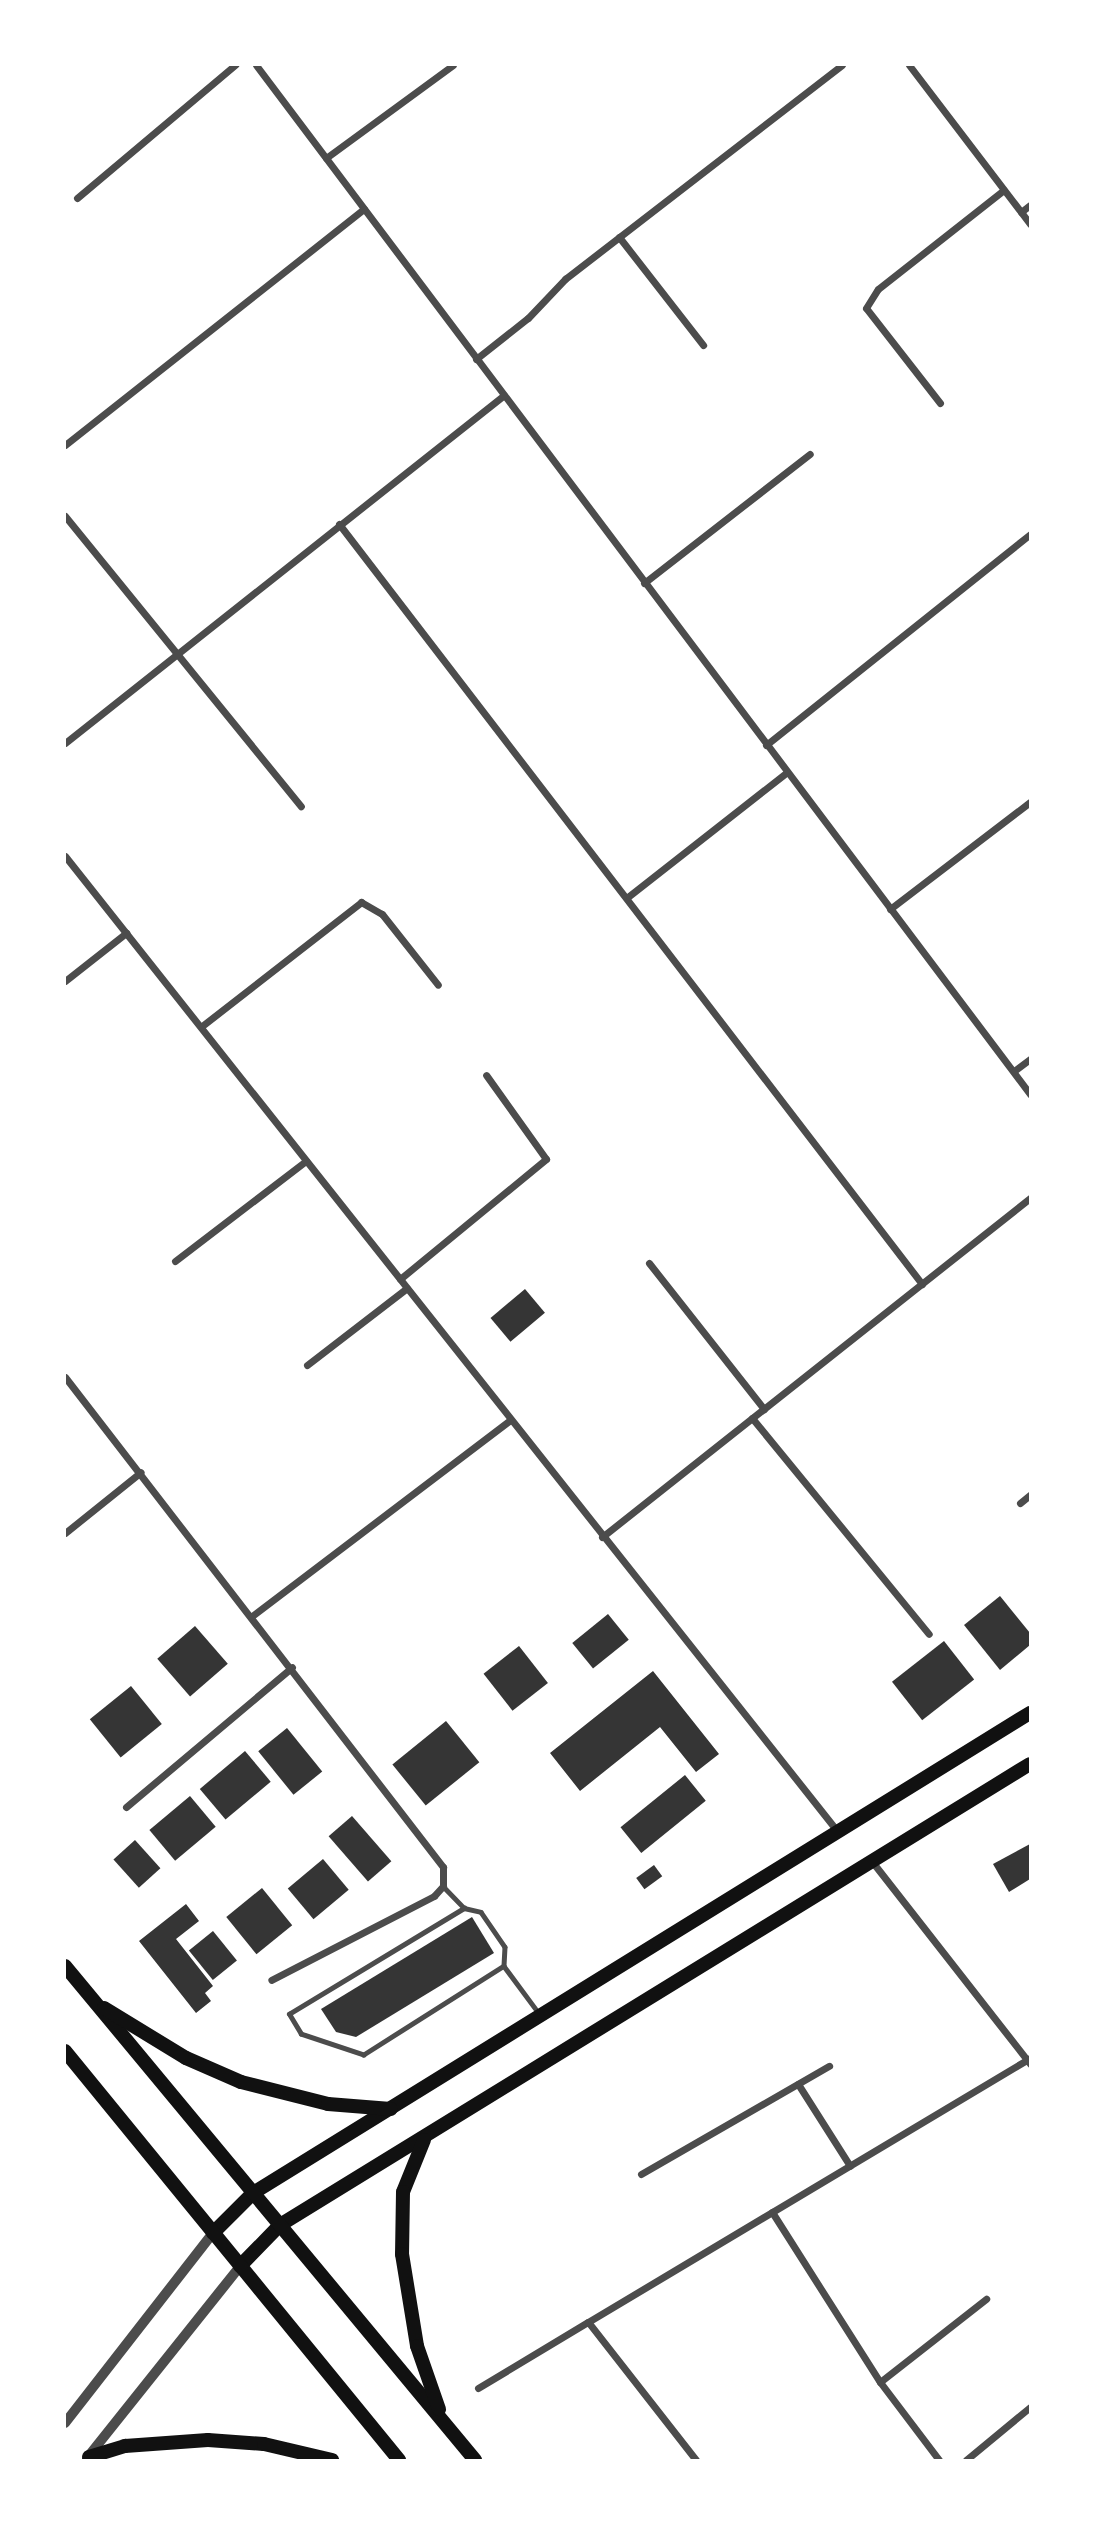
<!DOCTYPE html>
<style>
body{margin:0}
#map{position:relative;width:1095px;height:2525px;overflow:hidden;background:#fff;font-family:Cabin,sans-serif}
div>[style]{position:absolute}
.building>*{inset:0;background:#353535;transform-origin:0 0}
.service>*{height:4.5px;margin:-2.25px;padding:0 2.25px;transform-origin:2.25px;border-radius:2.25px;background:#4c4c4c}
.minor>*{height:7px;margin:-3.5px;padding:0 3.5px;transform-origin:3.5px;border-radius:3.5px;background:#4c4c4c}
.tertiary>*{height:10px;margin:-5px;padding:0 5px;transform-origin:5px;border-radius:5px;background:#4c4c4c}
.primary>*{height:14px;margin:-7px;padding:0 7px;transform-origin:7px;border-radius:7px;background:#111}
.trunk>*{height:14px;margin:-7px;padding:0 7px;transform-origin:7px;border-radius:7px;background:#111}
span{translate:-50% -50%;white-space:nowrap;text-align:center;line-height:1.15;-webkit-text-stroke:7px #fff;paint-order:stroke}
.frame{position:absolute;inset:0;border:66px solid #fff;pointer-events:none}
</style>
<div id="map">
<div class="building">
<i style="left:525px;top:1289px;width:31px;height:45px;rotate:50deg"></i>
<i style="clip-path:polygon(1000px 1596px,1030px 1633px,1030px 1645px,1000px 1670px,964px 1625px)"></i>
<i style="left:608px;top:1614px;width:33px;height:46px;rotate:51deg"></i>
<i style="left:195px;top:1626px;width:50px;height:50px;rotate:49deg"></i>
<i style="left:944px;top:1641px;width:49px;height:66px;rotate:52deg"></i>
<i style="left:519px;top:1646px;width:47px;height:45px;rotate:52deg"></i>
<i style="clip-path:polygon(653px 1671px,719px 1754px,696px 1772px,660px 1727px,580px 1791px,550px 1753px)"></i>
<i style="left:131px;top:1686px;width:49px;height:53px;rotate:51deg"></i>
<i style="left:446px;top:1721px;width:53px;height:69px;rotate:51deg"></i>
<i style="left:287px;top:1728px;width:56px;height:37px;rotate:51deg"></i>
<i style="left:245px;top:1751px;width:40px;height:59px;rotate:50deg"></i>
<i style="left:685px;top:1775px;width:33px;height:83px;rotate:51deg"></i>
<i style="left:190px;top:1796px;width:40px;height:53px;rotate:50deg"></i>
<i style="left:352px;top:1816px;width:60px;height:31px;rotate:49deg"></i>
<i style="left:135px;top:1840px;width:38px;height:29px;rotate:48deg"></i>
<i style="clip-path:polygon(1030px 1844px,1030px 1879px,1009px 1892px,993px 1864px)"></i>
<i style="left:323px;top:1859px;width:40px;height:46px;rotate:50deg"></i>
<i style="left:654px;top:1865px;width:14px;height:22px;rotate:54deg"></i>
<i style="left:262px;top:1888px;width:48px;height:46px;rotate:51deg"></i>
<i style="clip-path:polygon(186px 1904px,199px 1921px,176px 1939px,213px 1986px,205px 1993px,211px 2001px,196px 2013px,139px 1941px)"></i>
<i style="clip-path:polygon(472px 1917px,494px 1953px,356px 2037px,336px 2032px,321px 2009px)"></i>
<i style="left:213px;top:1931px;width:38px;height:31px;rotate:51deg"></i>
</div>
<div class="service">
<i style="left:443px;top:1886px;width:30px;rotate:46deg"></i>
<i style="left:464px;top:1908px;width:17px;rotate:13deg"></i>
<i style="left:481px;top:1912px;width:42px;rotate:55.6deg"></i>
<i style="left:505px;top:1947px;width:19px;rotate:93deg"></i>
<i style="left:504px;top:1966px;width:166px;rotate:147.6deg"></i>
<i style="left:364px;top:2055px;width:66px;rotate:-161.6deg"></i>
<i style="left:301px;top:2034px;width:23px;rotate:-121deg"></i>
<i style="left:289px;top:2014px;width:205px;rotate:-31.2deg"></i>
<i style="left:504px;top:1966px;width:57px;rotate:53.5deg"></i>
</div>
<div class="minor">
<i style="left:256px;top:65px;width:1288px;rotate:53.05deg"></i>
<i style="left:909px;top:65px;width:200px;rotate:52.7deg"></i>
<i style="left:326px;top:158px;width:157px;rotate:-36.2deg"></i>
<i style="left:77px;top:198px;width:207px;rotate:-40.1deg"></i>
<i style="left:1021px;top:212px;width:11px;rotate:-38deg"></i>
<i style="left:619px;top:237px;width:137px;rotate:52.1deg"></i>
<i style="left:476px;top:359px;width:66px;rotate:-38.3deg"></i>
<i style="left:528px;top:318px;width:54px;rotate:-46.5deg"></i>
<i style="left:565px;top:279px;width:350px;rotate:-37.7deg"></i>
<i style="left:940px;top:403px;width:120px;rotate:-127.9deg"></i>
<i style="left:866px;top:308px;width:22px;rotate:-58deg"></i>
<i style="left:878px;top:289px;width:160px;rotate:-38.2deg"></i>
<i style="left:65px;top:445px;width:381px;rotate:-38.3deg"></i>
<i style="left:65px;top:516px;width:374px;rotate:50.9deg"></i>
<i style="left:339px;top:524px;width:958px;rotate:52.51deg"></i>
<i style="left:644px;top:583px;width:210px;rotate:-37.9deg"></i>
<i style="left:65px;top:743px;width:560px;rotate:-38.4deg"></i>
<i style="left:766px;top:745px;width:338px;rotate:-38.6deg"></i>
<i style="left:65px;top:856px;width:1245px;rotate:51.62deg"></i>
<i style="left:629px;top:896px;width:199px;rotate:-38.1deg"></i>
<i style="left:890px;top:909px;width:176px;rotate:-37.4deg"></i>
<i style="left:65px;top:981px;width:78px;rotate:-38.2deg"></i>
<i style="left:202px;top:1026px;width:202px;rotate:-37.9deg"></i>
<i style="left:361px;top:902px;width:24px;rotate:30deg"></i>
<i style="left:382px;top:914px;width:90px;rotate:51.7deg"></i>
<i style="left:1014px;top:1071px;width:20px;rotate:-37deg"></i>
<i style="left:175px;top:1261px;width:165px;rotate:-37.4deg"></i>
<i style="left:649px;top:1263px;width:186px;rotate:51.8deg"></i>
<i style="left:400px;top:1279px;width:189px;rotate:-39.4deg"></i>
<i style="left:546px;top:1159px;width:103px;rotate:-125.5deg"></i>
<i style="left:307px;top:1365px;width:126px;rotate:-37.6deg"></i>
<i style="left:65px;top:1377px;width:619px;rotate:52.35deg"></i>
<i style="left:443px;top:1867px;width:19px;rotate:90deg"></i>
<i style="left:443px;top:1886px;width:13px;rotate:132deg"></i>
<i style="left:434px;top:1896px;width:183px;rotate:152.7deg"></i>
<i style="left:752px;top:1418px;width:279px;rotate:50.7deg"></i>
<i style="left:1020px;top:1503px;width:13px;rotate:-39deg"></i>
<i style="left:65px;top:1533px;width:97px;rotate:-38.8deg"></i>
<i style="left:602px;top:1537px;width:546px;rotate:-38.38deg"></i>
<i style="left:252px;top:1616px;width:324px;rotate:-37.2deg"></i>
<i style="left:126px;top:1807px;width:217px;rotate:-40.1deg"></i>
<i style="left:874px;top:1864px;width:254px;rotate:52deg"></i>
<i style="left:798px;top:2084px;width:97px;rotate:57.6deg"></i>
<i style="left:641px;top:2174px;width:217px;rotate:-29.9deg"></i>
<i style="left:772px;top:2212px;width:201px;rotate:57.6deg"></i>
<i style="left:880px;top:2382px;width:98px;rotate:52.9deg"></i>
<i style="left:880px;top:2382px;width:135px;rotate:-38.1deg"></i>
<i style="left:478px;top:2388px;width:128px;rotate:-31deg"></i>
<i style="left:696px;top:2460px;width:175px;rotate:-128deg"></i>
<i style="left:588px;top:2322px;width:515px;rotate:-30.85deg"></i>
<i style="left:966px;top:2460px;width:83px;rotate:-39.6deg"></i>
</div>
<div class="tertiary">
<i style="left:65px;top:2423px;width:241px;rotate:-52.1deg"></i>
<i style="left:87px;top:2458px;width:246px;rotate:-51.4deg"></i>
</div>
<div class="primary">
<i style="left:213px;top:2233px;width:57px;rotate:-45deg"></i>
<i style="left:253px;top:2193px;width:913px;rotate:-31.71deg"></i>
<i style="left:240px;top:2266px;width:57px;rotate:-45.7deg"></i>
<i style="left:280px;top:2225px;width:880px;rotate:-31.58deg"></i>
</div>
<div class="trunk">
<i style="left:65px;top:1966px;width:642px;rotate:50.31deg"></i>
<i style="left:104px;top:2008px;width:96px;rotate:31.4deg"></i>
<i style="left:186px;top:2058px;width:60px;rotate:23.6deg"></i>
<i style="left:241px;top:2082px;width:90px;rotate:14.2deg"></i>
<i style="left:328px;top:2104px;width:63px;rotate:4.5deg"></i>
<i style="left:65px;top:2051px;width:528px;rotate:50.76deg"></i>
<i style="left:424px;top:2140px;width:56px;rotate:112deg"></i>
<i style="left:403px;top:2192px;width:62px;rotate:90.9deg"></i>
<i style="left:402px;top:2254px;width:93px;rotate:80.7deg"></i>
<i style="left:417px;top:2346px;width:67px;rotate:70.8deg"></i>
<i style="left:89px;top:2457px;width:38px;rotate:-17deg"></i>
<i style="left:125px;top:2446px;width:83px;rotate:-4.1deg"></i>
<i style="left:208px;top:2440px;width:56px;rotate:4.1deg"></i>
<i style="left:264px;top:2444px;width:70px;rotate:13.2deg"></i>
</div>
<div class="frame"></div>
</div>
